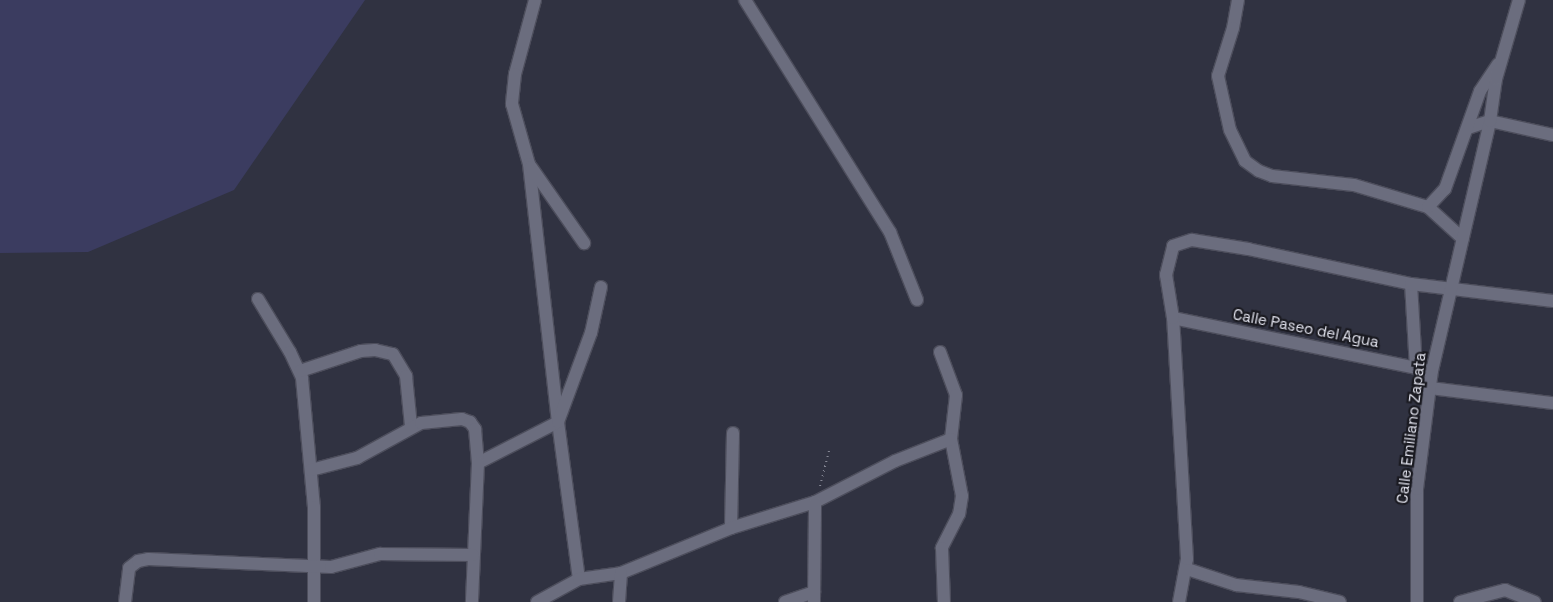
<!DOCTYPE html>
<style>
body{margin:0}
#map{position:relative;width:1553px;height:602px;overflow:hidden;background:#303241;font-family:"Space Grotesk",sans-serif}
div>[style]{position:absolute}
.green>*{inset:0;background:#3b3c60}
.path>*{height:2px;margin-top:-1px;transform-origin:0;background:repeating-linear-gradient(90deg,#858794 0 1px,transparent 0 5px)}
.roads{filter:drop-shadow(1px 0 #4d4e5c) drop-shadow(-1px 0 #4d4e5c) drop-shadow(0 1px #4d4e5c) drop-shadow(0 -1px #4d4e5c)}
.street>*{height:12px;margin:-6px;padding:0 6px;transform-origin:6px;border-radius:6px;background:#6b6d7e}
span{translate:-50% -50%;white-space:nowrap;text-align:center;line-height:1.15;-webkit-text-stroke:4.5px #1a1a21;paint-order:stroke}
.street-label{font-size:15px;color:#e5e6f1}
</style>
<div id="map">
<div class="green">
<i style="clip-path:polygon(0 0,365px 0,234px 190px,88px 252px,0 253px)"></i>
</div>
<div class="path">
<i style="left:820px;top:486px;width:40px;rotate:-75.6deg"></i>
</div>
<div class="roads">
<div class="street">
<i style="left:535px;top:0;width:77px;rotate:105.1deg"></i>
<i style="left:515px;top:74px;width:30px;rotate:96deg"></i>
<i style="left:512px;top:104px;width:62px;rotate:74.2deg"></i>
<i style="left:529px;top:164px;width:260px;rotate:83.6deg"></i>
<i style="left:558px;top:422px;width:158px;rotate:82.4deg"></i>
<i style="left:745px;top:0;width:274px;rotate:58deg"></i>
<i style="left:890px;top:232px;width:73px;rotate:68.3deg"></i>
<i style="left:1238px;top:0;width:28px;rotate:100deg"></i>
<i style="left:1233px;top:28px;width:50px;rotate:107.4deg"></i>
<i style="left:1218px;top:76px;width:55px;rotate:77.5deg"></i>
<i style="left:1230px;top:130px;width:34px;rotate:64deg"></i>
<i style="left:1245px;top:161px;width:17px;rotate:36deg"></i>
<i style="left:1259px;top:171px;width:14px;rotate:21deg"></i>
<i style="left:1272px;top:176px;width:82px;rotate:6.3deg"></i>
<i style="left:1354px;top:185px;width:77px;rotate:16.6deg"></i>
<i style="left:1428px;top:207px;width:47px;rotate:42.4deg"></i>
<i style="left:1468px;top:128px;width:23px;rotate:-18deg"></i>
<i style="left:1490px;top:121px;width:65px;rotate:12.5deg"></i>
<i style="left:531px;top:167px;width:93px;rotate:55.1deg"></i>
<i style="left:1428px;top:207px;width:25px;rotate:-47deg"></i>
<i style="left:1445px;top:189px;width:104px;rotate:-70.3deg"></i>
<i style="left:1480px;top:91px;width:32px;rotate:-56deg"></i>
<i style="left:1411px;top:284px;width:83px;rotate:86.6deg"></i>
<i style="left:258px;top:299px;width:62px;rotate:58.9deg"></i>
<i style="left:290px;top:352px;width:29px;rotate:65deg"></i>
<i style="left:302px;top:378px;width:130px;rotate:84.7deg"></i>
<i style="left:314px;top:507px;width:95px;rotate:90deg"></i>
<i style="left:1173px;top:318px;width:264px;rotate:11.6deg"></i>
<i style="left:940px;top:352px;width:46px;rotate:69.6deg"></i>
<i style="left:956px;top:395px;width:44px;rotate:96.5deg"></i>
<i style="left:951px;top:439px;width:58px;rotate:79.1deg"></i>
<i style="left:962px;top:496px;width:18px;rotate:99deg"></i>
<i style="left:959px;top:514px;width:38px;rotate:117deg"></i>
<i style="left:942px;top:548px;width:54px;rotate:87.9deg"></i>
<i style="left:300px;top:371px;width:64px;rotate:-18.2deg"></i>
<i style="left:361px;top:351px;width:14px;rotate:-4deg"></i>
<i style="left:375px;top:350px;width:18px;rotate:13deg"></i>
<i style="left:393px;top:354px;width:26px;rotate:59deg"></i>
<i style="left:406px;top:376px;width:50px;rotate:84.3deg"></i>
<i style="left:1430px;top:388px;width:124px;rotate:7deg"></i>
<i style="left:478px;top:463px;width:90px;rotate:-27.1deg"></i>
<i style="left:558px;top:422px;width:95px;rotate:-69.7deg"></i>
<i style="left:591px;top:333px;width:47px;rotate:-77.7deg"></i>
<i style="left:311px;top:470px;width:48px;rotate:-14.6deg"></i>
<i style="left:357px;top:458px;width:73px;rotate:-28.7deg"></i>
<i style="left:421px;top:423px;width:41px;rotate:-5.6deg"></i>
<i style="left:462px;top:419px;width:9px;rotate:21deg"></i>
<i style="left:470px;top:422px;width:9px;rotate:54deg"></i>
<i style="left:475px;top:429px;width:34px;rotate:85deg"></i>
<i style="left:478px;top:463px;width:139px;rotate:92.5deg"></i>
<i style="left:731px;top:528px;width:95px;rotate:-88.8deg"></i>
<i style="left:1187px;top:569px;width:52px;rotate:18.1deg"></i>
<i style="left:1236px;top:585px;width:63px;rotate:6.3deg"></i>
<i style="left:1299px;top:592px;width:42px;rotate:13.7deg"></i>
<i style="left:125px;top:602px;width:34px;rotate:-83deg"></i>
<i style="left:129px;top:568px;width:11px;rotate:-38deg"></i>
<i style="left:138px;top:561px;width:10px;rotate:-11deg"></i>
<i style="left:148px;top:559px;width:183px;rotate:2.5deg"></i>
<i style="left:331px;top:567px;width:51px;rotate:-14.9deg"></i>
<i style="left:380px;top:554px;width:93px;rotate:0.6deg"></i>
<i style="left:537px;top:602px;width:48px;rotate:-28.7deg"></i>
<i style="left:579px;top:579px;width:42px;rotate:-8.1deg"></i>
<i style="left:621px;top:573px;width:119px;rotate:-22.2deg"></i>
<i style="left:731px;top:528px;width:88px;rotate:-17.2deg"></i>
<i style="left:815px;top:502px;width:90px;rotate:-27.1deg"></i>
<i style="left:895px;top:461px;width:60px;rotate:-21.4deg"></i>
<i style="left:619px;top:602px;width:29px;rotate:-86deg"></i>
<i style="left:785px;top:602px;width:31px;rotate:-19deg"></i>
<i style="left:814px;top:602px;width:100px;rotate:-89.4deg"></i>
<i style="left:1179px;top:602px;width:44px;rotate:-79.5deg"></i>
<i style="left:1187px;top:559px;width:241px;rotate:-93.3deg"></i>
<i style="left:1173px;top:318px;width:44px;rotate:-99.2deg"></i>
<i style="left:1166px;top:275px;width:30px;rotate:-76deg"></i>
<i style="left:1173px;top:246px;width:20px;rotate:-18deg"></i>
<i style="left:1192px;top:240px;width:57px;rotate:9.1deg"></i>
<i style="left:1248px;top:249px;width:167px;rotate:12.1deg"></i>
<i style="left:1411px;top:284px;width:143px;rotate:6.8deg"></i>
<i style="left:1417px;top:602px;width:113px;rotate:-90deg"></i>
<i style="left:1417px;top:489px;width:119px;rotate:-82.8deg"></i>
<i style="left:1432px;top:371px;width:257px;rotate:-76.9deg"></i>
<i style="left:1490px;top:121px;width:42px;rotate:-81.9deg"></i>
<i style="left:1496px;top:79px;width:82px;rotate:-73.8deg"></i>
<i style="left:1460px;top:602px;width:47px;rotate:-14.9deg"></i>
<i style="left:1505px;top:590px;width:32px;rotate:22deg"></i>
</div>
</div>
<div class="street-label">
<span style="left:1306px;top:328px;rotate:11deg">Calle Paseo del Agua</span>
<span style="left:1411px;top:428px;rotate:-83deg">Calle Emiliano Zapata</span>
</div>
</div>
